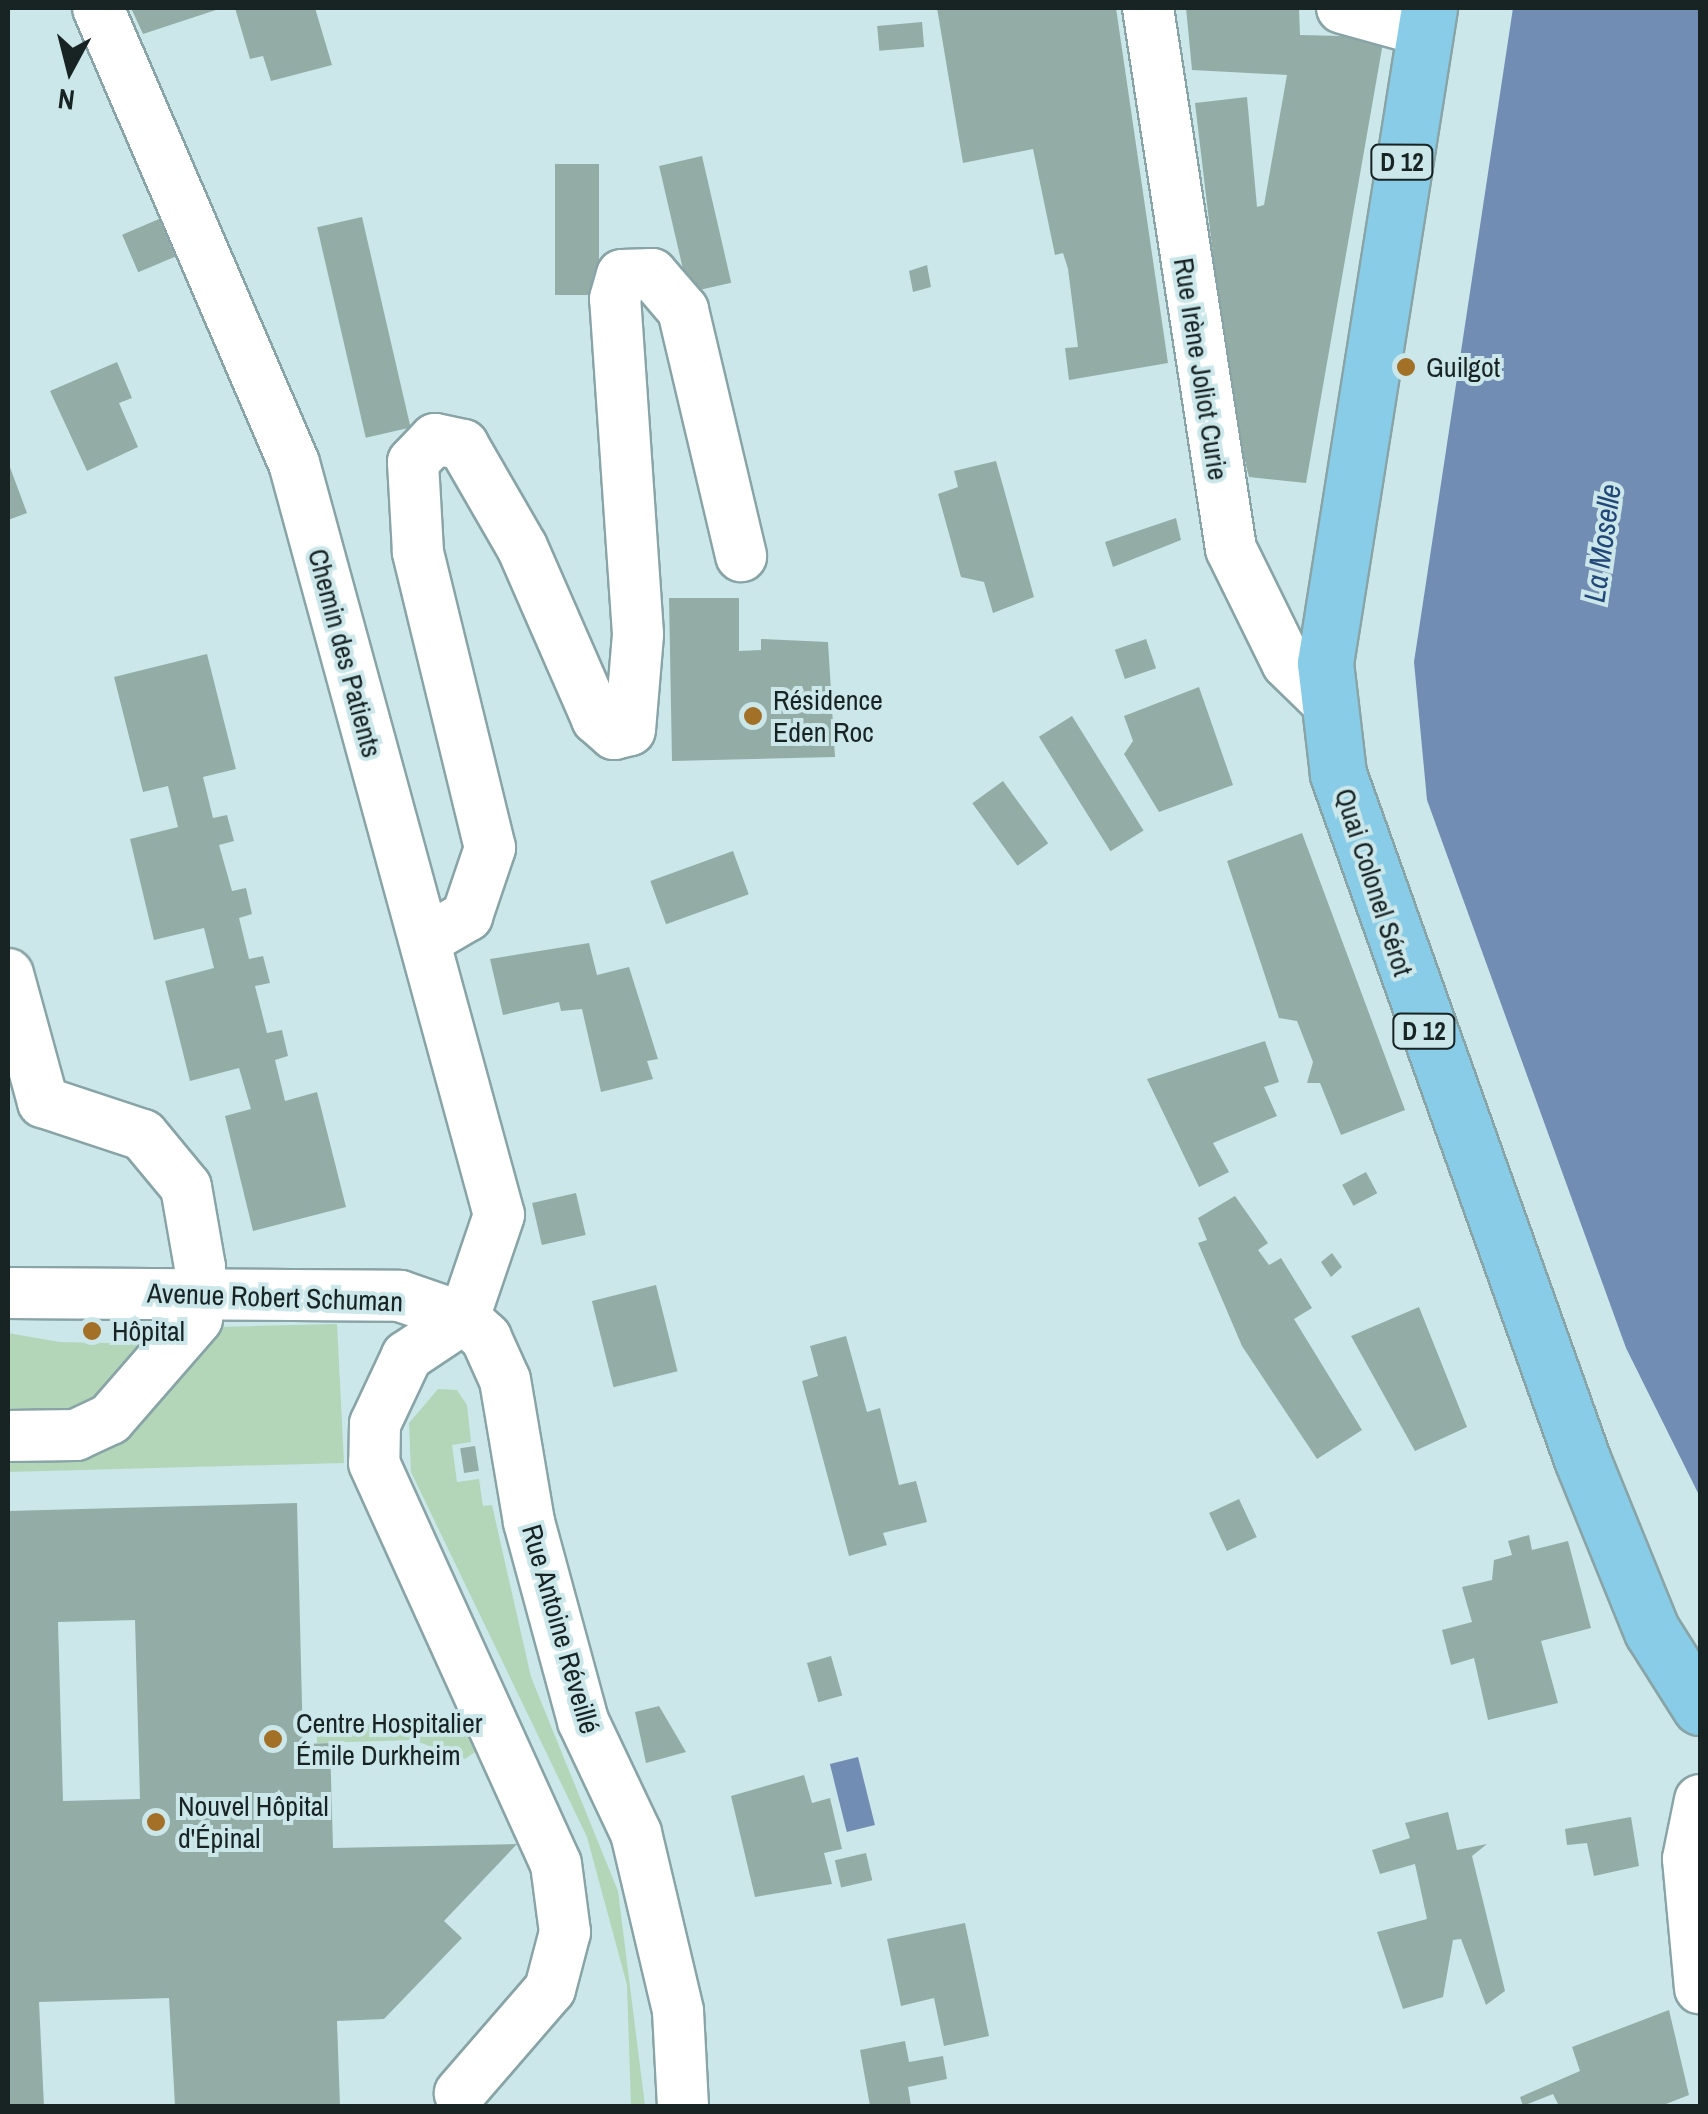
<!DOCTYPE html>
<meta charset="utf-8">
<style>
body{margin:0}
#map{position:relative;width:1708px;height:2114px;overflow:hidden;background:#cbe7ea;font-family:"Archivo Narrow",sans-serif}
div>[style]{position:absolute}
.green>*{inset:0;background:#b3d6b9}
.water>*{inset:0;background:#718db3;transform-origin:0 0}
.building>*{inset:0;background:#93ada6;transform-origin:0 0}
.roads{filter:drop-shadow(2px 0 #89a4a6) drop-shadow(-2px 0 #89a4a6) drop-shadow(0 2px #89a4a6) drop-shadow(0 -2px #89a4a6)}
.minor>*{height:50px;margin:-25px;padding:0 25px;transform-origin:25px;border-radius:25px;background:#fff}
.major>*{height:55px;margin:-27.5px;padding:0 27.5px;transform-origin:27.5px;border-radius:27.5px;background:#89cce7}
.dots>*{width:28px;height:28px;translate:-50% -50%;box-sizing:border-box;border:5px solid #cbe7ea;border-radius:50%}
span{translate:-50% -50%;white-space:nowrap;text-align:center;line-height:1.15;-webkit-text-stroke:8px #cbe7ea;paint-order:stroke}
.shield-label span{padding:2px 8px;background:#cbe7ea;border:2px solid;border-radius:8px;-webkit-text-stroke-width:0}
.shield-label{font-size:25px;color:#182324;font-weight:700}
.poi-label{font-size:28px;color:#182324}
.left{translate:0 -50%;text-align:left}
.street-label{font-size:28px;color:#182324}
.water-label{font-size:30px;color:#224879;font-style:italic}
.frame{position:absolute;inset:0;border:10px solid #182324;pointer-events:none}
.north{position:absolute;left:20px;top:20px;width:100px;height:100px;-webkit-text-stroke:8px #cbe7ea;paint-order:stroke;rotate:187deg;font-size:28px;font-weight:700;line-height:40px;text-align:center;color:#182324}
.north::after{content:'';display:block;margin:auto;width:35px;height:45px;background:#182324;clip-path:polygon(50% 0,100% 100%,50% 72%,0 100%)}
</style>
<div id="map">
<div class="green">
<i style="clip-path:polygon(337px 1324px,344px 1463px,8px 1472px,8px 1451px,218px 1327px)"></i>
<i style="clip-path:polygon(8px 1333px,60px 1342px,155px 1344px,80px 1414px,8px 1418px)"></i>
<i style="clip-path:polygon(438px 1389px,457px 1390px,467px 1405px,471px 1442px,452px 1445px,457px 1482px,479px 1479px,483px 1506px,492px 1505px,531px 1677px,618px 1891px,645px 2106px,631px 2106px,627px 1985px,587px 1837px,411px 1472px,409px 1423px)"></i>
<i style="clip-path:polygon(473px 1724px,482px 1747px,465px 1759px,413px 1740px,317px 1743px,316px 1725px)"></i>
</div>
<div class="water">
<i style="clip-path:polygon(1513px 8px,1700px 8px,1700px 1497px,1626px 1348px,1427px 800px,1414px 662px)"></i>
<i style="left:858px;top:1757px;width:70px;height:29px;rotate:76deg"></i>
</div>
<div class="building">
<i style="clip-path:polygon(131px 8px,222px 8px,143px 34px)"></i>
<i style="clip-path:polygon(235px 8px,315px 8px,332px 65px,271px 81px,263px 56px,250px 59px)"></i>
<i style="clip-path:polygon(937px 8px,1116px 8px,1168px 363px,1069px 380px,1065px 348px,1078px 347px,1068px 269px,1063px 253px,1055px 255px,1033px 149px,963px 163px)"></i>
<i style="clip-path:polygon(1186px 8px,1299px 8px,1300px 35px,1384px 37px,1306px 483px,1249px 477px,1231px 406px,1195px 103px,1247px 97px,1257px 207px,1264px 205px,1287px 75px,1192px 70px)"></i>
<i style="left:922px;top:22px;width:25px;height:45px;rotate:85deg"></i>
<i style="left:702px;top:156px;width:130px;height:44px;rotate:77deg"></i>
<i style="left:555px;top:164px;width:44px;height:131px"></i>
<i style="left:362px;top:217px;width:216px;height:46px;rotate:77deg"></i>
<i style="left:159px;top:219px;width:41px;height:40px;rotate:67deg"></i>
<i style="clip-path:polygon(927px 265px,931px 287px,913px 292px,909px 271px)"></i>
<i style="clip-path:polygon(117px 362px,132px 398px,119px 403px,138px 447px,87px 471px,50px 391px)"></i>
<i style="clip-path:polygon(996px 461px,1034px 597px,993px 613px,984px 582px,961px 577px,938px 494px,958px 487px,954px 471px)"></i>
<i style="clip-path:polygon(8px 462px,27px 513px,8px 520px)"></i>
<i style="clip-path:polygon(1176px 518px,1181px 540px,1113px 567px,1105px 542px)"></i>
<i style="clip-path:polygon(669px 598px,739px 598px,739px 651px,761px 650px,761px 639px,828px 642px,835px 757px,672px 761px)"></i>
<i style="left:1146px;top:639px;width:31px;height:33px;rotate:71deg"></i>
<i style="clip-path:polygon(207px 654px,236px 769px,203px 777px,213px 818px,227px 815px,234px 841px,219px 845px,232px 891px,246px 888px,252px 914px,239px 918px,249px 959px,263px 956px,270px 983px,255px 986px,267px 1033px,282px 1030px,288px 1056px,275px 1060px,285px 1101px,317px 1092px,346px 1207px,253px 1231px,225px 1116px,251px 1109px,239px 1068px,190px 1081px,165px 981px,214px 968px,204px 928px,154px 940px,130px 839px,178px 827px,168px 786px,143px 792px,114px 677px)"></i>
<i style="clip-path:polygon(1199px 687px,1233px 785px,1159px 812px,1124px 754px,1133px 741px,1124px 716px)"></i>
<i style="left:1072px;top:716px;width:135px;height:39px;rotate:58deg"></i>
<i style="left:1003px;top:781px;width:77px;height:38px;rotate:54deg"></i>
<i style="clip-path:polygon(1302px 833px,1405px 1110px,1341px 1135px,1320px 1083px,1307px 1083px,1313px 1062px,1297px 1021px,1279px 1018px,1227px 861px)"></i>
<i style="left:733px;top:851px;width:46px;height:88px;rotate:70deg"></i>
<i style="clip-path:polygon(589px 943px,597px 975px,629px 967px,658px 1059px,647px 1061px,653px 1079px,601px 1092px,582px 1009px,561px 1011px,559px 1002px,503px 1015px,490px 959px)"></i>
<i style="clip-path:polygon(1265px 1041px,1279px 1082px,1264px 1087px,1277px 1116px,1213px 1143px,1229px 1172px,1199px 1187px,1147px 1079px)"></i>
<i style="left:1366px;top:1172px;width:24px;height:27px;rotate:62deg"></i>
<i style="left:576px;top:1193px;width:43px;height:45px;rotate:77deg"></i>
<i style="clip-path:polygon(1235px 1196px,1268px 1243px,1258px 1250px,1269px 1265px,1281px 1258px,1312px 1308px,1294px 1319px,1362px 1430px,1317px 1459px,1242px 1346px,1198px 1243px,1207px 1240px,1198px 1218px)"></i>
<i style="clip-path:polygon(1332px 1253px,1342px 1267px,1331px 1277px,1321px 1262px)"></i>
<i style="left:656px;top:1285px;width:89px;height:66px;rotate:76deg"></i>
<i style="clip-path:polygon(1419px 1307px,1467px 1427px,1415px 1451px,1351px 1336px)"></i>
<i style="clip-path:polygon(846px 1336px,867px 1412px,880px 1408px,899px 1485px,916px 1481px,927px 1522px,883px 1533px,887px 1545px,849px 1556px,802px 1381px,818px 1376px,810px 1346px)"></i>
<i style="left:475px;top:1446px;width:25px;height:15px;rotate:81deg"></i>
<i style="left:1239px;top:1499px;width:42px;height:33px;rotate:65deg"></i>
<i style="clip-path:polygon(evenodd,297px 1503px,303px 1744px,330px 1743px,333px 1848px,517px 1844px,444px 1921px,462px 1938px,384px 2019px,337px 2021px,340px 2106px,175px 2106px,169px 1998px,39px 2002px,44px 2106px,8px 2106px,8px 1511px,297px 1503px,135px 1620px,140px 1799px,63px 1801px,58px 1622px,135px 1620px)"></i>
<i style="clip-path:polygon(1529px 1535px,1532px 1550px,1568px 1541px,1591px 1628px,1541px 1641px,1558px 1703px,1488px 1720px,1474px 1658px,1451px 1665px,1442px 1630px,1472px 1622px,1462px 1587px,1492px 1580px,1494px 1560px,1512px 1555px,1508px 1541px)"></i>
<i style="left:831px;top:1656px;width:41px;height:25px;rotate:74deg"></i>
<i style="clip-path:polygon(659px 1706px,686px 1752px,646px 1763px,635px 1712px)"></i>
<i style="clip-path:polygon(804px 1775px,812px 1803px,830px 1798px,842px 1849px,824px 1853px,832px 1884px,755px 1897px,731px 1796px)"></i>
<i style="clip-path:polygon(1448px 1812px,1457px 1850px,1487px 1844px,1472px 1856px,1505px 1991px,1486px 2005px,1461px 1939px,1453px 1940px,1443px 1997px,1403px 2009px,1377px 1932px,1427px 1919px,1415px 1864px,1380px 1874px,1372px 1850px,1410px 1838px,1405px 1823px)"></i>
<i style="clip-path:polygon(1631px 1817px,1639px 1866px,1594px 1876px,1587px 1843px,1567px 1845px,1565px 1829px)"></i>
<i style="left:866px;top:1853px;width:28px;height:32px;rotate:77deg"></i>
<i style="clip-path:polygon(965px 1923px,989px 2036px,944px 2046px,934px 1998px,901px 2006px,887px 1939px)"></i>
<i style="clip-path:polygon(1669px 2010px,1689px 2095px,1661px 2106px,1559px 2106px,1553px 2094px,1523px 2106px,1520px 2097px,1580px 2071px,1572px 2047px)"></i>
<i style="clip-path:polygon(905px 2041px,909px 2062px,943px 2056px,947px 2079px,908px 2087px,911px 2106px,870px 2106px,860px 2050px)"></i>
</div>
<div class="roads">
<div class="minor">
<i style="left:98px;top:8px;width:495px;rotate:66.7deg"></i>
<i style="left:294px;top:463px;width:779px;rotate:74.75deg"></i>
<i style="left:499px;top:1215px;width:109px;rotate:108.8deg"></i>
<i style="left:464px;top:1318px;width:69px;rotate:146.3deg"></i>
<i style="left:407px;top:1356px;width:75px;rotate:115.2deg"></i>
<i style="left:375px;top:1424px;width:39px;rotate:91deg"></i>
<i style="left:374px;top:1463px;width:440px;rotate:65.6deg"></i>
<i style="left:556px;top:1864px;width:69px;rotate:82.5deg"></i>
<i style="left:565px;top:1932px;width:59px;rotate:104.7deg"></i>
<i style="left:550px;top:1989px;width:138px;rotate:130.9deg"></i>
<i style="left:1148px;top:8px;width:547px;rotate:81.28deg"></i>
<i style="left:1231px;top:549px;width:127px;rotate:63.8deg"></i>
<i style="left:1287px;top:663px;width:56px;rotate:44.3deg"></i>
<i style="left:1342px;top:8px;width:86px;rotate:15.5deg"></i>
<i style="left:426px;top:940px;width:48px;rotate:-30.3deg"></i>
<i style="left:467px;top:916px;width:72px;rotate:-71.3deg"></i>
<i style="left:490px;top:848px;width:305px;rotate:-103.7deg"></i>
<i style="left:418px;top:552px;width:90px;rotate:-93.2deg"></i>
<i style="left:413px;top:462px;width:32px;rotate:-46deg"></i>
<i style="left:435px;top:439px;width:29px;rotate:12deg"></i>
<i style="left:463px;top:445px;width:118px;rotate:60deg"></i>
<i style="left:522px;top:547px;width:188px;rotate:66.4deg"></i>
<i style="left:597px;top:719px;width:23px;rotate:41deg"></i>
<i style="left:614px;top:734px;width:16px;rotate:-14deg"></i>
<i style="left:630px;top:730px;width:96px;rotate:-85.2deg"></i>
<i style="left:638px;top:634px;width:336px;rotate:-93.9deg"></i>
<i style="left:615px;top:299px;width:25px;rotate:-74deg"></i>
<i style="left:622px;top:275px;width:30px;rotate:-2deg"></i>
<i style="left:652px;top:274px;width:48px;rotate:49.3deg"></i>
<i style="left:683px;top:310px;width:253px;rotate:76.7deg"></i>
<i style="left:8px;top:974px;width:133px;rotate:74.7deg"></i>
<i style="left:43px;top:1102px;width:105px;rotate:18.3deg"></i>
<i style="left:143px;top:1135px;width:67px;rotate:50.4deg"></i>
<i style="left:186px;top:1187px;width:81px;rotate:80.1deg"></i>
<i style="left:200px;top:1267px;width:52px;rotate:93.3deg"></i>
<i style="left:197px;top:1319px;width:133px;rotate:131deg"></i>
<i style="left:110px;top:1419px;width:38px;rotate:155deg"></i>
<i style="left:76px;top:1435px;width:68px;rotate:179.2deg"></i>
<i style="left:8px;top:1293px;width:392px;rotate:0.4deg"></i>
<i style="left:400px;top:1296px;width:68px;rotate:19deg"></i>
<i style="left:464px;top:1318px;width:30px;rotate:42deg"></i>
<i style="left:486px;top:1338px;width:46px;rotate:65.7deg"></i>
<i style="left:505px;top:1380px;width:144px;rotate:80.4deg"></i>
<i style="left:529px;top:1522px;width:206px;rotate:74.8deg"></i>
<i style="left:583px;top:1721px;width:124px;rotate:64.7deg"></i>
<i style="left:636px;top:1833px;width:183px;rotate:76.7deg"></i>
<i style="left:678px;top:2011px;width:95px;rotate:87deg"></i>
<i style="left:1700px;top:1800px;width:60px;rotate:101.5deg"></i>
<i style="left:1688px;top:1859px;width:130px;rotate:84.7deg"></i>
</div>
<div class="major">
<i style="left:1429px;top:8px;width:663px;rotate:99.02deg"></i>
<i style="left:1325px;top:663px;width:112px;rotate:83.3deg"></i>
<i style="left:1338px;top:774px;width:727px;rotate:70.39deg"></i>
<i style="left:1582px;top:1459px;width:186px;rotate:67.9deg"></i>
<i style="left:1652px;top:1631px;width:90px;rotate:57.7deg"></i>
</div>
</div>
<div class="dots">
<i style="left:1406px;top:367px;background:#a37027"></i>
<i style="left:753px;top:716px;background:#a37027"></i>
<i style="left:92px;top:1331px;background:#a37027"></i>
<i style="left:273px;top:1739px;background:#a37027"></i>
<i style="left:156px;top:1822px;background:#a37027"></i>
</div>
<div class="shield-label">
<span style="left:1402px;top:162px">D 12</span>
<span style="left:1424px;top:1031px">D 12</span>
</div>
<div class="poi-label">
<span class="left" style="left:1426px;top:367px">Guilgot</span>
<span class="left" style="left:773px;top:716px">Résidence<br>Eden Roc</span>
<span class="left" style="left:112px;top:1331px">Hôpital</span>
<span class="left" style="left:296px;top:1739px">Centre Hospitalier<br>Émile Durkheim</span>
<span class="left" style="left:178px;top:1822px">Nouvel Hôpital<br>d'Épinal</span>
</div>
<div class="street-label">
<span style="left:1201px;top:369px;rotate:81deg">Rue Irène Joliot Curie</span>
<span style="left:345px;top:653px;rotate:75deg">Chemin des Patients</span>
<span style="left:1374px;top:882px;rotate:72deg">Quai Colonel Sérot</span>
<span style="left:275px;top:1297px;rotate:2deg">Avenue Robert Schuman</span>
<span style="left:561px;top:1629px;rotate:74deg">Rue Antoine Réveillé</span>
</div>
<div class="water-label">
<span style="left:1602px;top:543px;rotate:-82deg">La Moselle</span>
</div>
<div class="frame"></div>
<div class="north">N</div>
</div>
